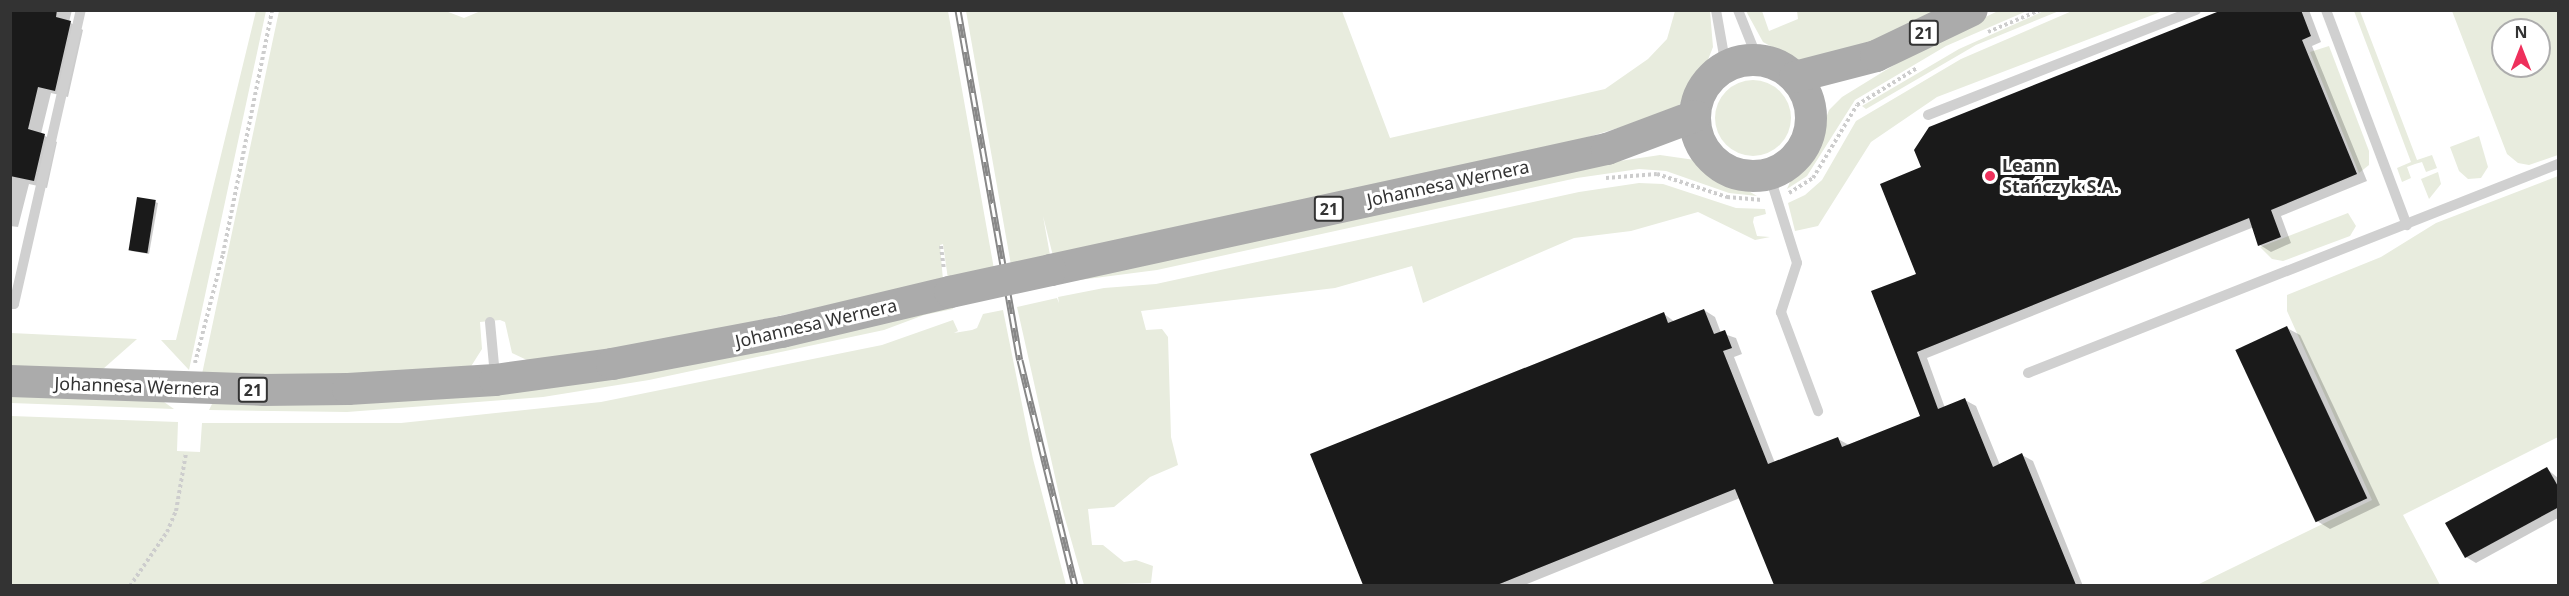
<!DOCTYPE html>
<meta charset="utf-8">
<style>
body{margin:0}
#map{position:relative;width:2569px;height:596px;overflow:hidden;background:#fff;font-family:"Noto Sans",sans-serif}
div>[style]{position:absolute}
.green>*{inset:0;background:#e8ecde}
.round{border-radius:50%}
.shadow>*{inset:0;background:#0003}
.building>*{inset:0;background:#1a1a1a;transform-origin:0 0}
.path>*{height:4px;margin-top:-2px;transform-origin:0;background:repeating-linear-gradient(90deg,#cdcdcd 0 3px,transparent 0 6px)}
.service>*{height:10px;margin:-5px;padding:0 5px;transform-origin:5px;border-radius:5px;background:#d0d0d0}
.primary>*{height:32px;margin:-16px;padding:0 16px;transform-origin:16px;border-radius:16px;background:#ababab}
.primary>.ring{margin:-16px;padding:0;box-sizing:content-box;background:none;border:32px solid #ababab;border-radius:50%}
.rail>*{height:7px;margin-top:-3.5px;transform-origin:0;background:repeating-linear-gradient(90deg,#fff 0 14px,#888 0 28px);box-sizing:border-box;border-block:2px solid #888}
.primary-bridge>*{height:32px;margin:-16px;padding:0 16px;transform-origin:16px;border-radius:16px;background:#ababab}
.dots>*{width:16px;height:16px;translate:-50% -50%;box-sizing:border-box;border:3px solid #fff;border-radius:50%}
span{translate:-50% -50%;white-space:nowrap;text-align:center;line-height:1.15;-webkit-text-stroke:6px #fff;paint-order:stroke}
.shield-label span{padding:2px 4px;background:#fff;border:2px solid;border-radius:4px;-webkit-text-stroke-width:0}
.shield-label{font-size:16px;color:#333;font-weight:700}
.poi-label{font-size:18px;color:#333;font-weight:700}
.left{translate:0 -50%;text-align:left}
.street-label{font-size:18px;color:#333}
.frame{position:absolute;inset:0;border:12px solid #333;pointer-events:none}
.north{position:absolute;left:2491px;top:18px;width:60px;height:60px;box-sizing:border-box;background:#fff;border:2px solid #adadad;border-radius:50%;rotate:0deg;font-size:16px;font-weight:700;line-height:24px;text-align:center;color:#333}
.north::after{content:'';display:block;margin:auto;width:21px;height:27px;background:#ee305c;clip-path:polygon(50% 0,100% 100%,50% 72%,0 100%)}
</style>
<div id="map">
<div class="green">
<i style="clip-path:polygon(443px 10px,464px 18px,483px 10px,948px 11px,994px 269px,948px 279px,943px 244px,940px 245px,943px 280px,661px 342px,529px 361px,512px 353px,505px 322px,500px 320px,480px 322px,482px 349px,470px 368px,374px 377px,202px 374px,279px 11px)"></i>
<i style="clip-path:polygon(2046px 10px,2059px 11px,1976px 45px,1866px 109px,1862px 106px,1959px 49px)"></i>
<i style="clip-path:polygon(256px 11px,266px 11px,189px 370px,161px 340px,176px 340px)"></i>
<i style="clip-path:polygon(966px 11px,1342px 11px,1390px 138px,1605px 89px,1648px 59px,1667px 39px,1675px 11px,1710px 11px,1713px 47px,1704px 70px,1685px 99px,1677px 107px,1651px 118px,1575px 141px,1053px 256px,1043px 216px,1050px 255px,1011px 265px)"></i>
<i style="clip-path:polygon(1746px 11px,1762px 11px,1769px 31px,1798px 19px,1797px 11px,1943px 11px,1870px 42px,1798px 61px,1763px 42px)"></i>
<i style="clip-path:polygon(1998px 11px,2027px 11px,1946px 46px,1855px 100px,1807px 176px,1787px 189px,1793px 175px,1813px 153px,1829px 110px,1842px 97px,1925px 46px)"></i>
<i style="clip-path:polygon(2072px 11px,2163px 11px,1937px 97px,1871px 142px,1818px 226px,1795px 231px,1788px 203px,1805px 195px,1822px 180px,1856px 121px,1961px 59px)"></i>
<i style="clip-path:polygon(2354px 11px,2360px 11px,2417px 160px,2432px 155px,2437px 168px,2426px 172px,2422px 162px,2415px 164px,2407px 167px,2411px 178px,2402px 182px,2397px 168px,2411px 162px)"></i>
<i style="clip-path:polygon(evenodd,2452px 11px,2558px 11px,2558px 155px,2529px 165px,2518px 163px,2507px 154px,2452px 11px,2503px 30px,2539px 30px,2539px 66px,2503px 66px,2503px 30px)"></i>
<i style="clip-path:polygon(2329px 46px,2369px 151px,2369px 165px,2359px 173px,2310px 52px)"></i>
<i class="round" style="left:1715px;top:80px;width:76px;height:76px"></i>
<i style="clip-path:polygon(2479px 136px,2488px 167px,2481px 178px,2468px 179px,2459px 171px,2450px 147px)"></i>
<i style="clip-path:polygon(1660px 155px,1695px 160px,1757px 196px,1729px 193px,1666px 171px,1639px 169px,1577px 178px,1157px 270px,1056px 283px,1586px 166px)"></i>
<i style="clip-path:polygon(2438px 172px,2441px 184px,2429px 199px,2421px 179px)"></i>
<i style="clip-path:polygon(2558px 176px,2558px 437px,2403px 515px,2440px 585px,2197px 585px,2372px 500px,2287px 311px,2287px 295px,2381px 257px,2436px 223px)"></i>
<i style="clip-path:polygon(1639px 183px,1663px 184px,1736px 208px,1765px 209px,1766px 214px,1754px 217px,1753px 222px,1757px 236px,1770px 237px,1755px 240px,1698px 212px,1631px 231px,1574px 238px,1423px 303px,1412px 266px,1335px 288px,1141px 311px,1146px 330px,1162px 329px,1168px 337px,1171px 437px,1178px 465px,1150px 477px,1114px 507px,1088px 509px,1092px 545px,1103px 545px,1124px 562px,1136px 560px,1153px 566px,1151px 583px,1084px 585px,1062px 508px,1017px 307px,1057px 298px,1059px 303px,1058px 297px,1104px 288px,1156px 284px,1579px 192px)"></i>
<i style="clip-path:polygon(2348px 213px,2356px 226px,2350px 236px,2283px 261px,2272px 259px,2260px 247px)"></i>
<i style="clip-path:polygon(952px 305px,953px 309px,924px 315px,884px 330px,649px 380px,543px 397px,347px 412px,209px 410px,212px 404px)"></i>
<i style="clip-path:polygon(1003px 310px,1033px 459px,1066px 585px,11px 585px,11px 416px,178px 422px,177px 451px,200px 452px,202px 423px,401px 423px,601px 402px,882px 345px,953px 320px,958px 331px,954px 333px,972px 330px,977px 328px,983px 314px)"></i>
<i style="clip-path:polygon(11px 333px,137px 339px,103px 369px,11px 369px)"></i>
<i style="clip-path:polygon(11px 393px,164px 402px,174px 409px,11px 403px)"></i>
</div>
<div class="shadow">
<i style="clip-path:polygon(10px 10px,72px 10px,69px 22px,83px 30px,68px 97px,51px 93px,41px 134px,57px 142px,47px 188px,29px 184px,18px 227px,10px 226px)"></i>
<i style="clip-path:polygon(2224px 10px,2309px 10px,2321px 42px,2312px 46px,2367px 181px,2281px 216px,2291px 243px,2271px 252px,2260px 245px,2254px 227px,1927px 358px,1945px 408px,1965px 400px,1976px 406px,2000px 465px,2022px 455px,2033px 461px,2083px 586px,1775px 586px,1740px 498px,1522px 586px,1364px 586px,1312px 455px,1664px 314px,1675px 322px,1704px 310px,1715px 317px,1721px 333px,1736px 338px,1742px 354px,1734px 357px,1775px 463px,1838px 439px,1849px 445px,1922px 417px,1873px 292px,1918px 275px,1923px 168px)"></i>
<i style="clip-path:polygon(155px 202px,158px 203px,149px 254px,131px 251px)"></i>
<i style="clip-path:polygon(2287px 328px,2300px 335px,2380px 505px,2330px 529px,2317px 521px)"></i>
<i style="clip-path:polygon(2547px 469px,2558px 478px,2558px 518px,2476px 563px,2466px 557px)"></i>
</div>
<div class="building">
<i style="clip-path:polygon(10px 10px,57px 10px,56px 17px,71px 21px,55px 91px,38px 87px,28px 129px,45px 134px,34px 181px,10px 176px)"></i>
<i style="clip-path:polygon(2222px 10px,2301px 10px,2311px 36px,2302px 40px,2357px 174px,2271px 210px,2281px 237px,2258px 246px,2249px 218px,1917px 352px,1938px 409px,1965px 398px,1993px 467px,2022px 453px,2076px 585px,1774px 585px,1735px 489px,1497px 585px,1363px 585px,1310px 454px,1664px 312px,1668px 323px,1704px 309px,1714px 334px,1725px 330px,1732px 348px,1723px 351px,1768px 464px,1838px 437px,1842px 447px,1920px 416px,1871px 291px,1916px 274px,1880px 184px,1921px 167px,1914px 150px,1929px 127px)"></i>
<i style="left:137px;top:197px;width:19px;height:54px;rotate:9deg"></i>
<i style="left:2287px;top:326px;width:190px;height:57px;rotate:65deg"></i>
<i style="clip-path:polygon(2547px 467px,2559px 488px,2559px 507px,2465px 558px,2445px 523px)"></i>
</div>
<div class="path">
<i style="left:1988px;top:32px;width:56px;rotate:-22.9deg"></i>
<i style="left:1606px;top:178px;width:51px;rotate:-4.5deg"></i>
<i style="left:1657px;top:174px;width:74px;rotate:18.2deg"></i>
<i style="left:1727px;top:197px;width:35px;rotate:5deg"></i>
<i style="left:1789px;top:193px;width:28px;rotate:-32deg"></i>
<i style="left:1813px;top:178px;width:85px;rotate:-58.9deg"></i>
<i style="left:1857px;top:105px;width:70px;rotate:-31.7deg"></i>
<i style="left:941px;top:246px;width:23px;rotate:83deg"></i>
<i style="left:195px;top:363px;width:113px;rotate:-75.6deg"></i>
<i style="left:223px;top:254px;width:249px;rotate:-78.6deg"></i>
<i style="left:130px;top:586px;width:65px;rotate:-55.6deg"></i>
<i style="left:167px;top:532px;width:23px;rotate:-67deg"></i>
<i style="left:176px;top:511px;width:59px;rotate:-80.2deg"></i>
</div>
<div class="service">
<i style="left:1716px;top:10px;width:58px;rotate:80deg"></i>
<i style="left:1738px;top:10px;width:54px;rotate:68.2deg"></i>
<i style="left:2326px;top:10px;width:230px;rotate:69.4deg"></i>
<i style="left:1928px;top:115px;width:288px;rotate:-21.4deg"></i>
<i style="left:1769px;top:174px;width:93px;rotate:72.5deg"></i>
<i style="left:1797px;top:263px;width:52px;rotate:108.1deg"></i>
<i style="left:1781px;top:312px;width:106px;rotate:69.5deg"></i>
<i style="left:10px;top:304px;width:4px"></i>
<i style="left:14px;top:304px;width:302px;rotate:-77.2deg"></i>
<i style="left:490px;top:322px;width:54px;rotate:84.7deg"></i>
<i style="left:2028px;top:373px;width:570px;rotate:-21.52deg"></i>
</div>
<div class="primary">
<i class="ring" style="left:1695px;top:60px;width:84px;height:84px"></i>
<i style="left:1795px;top:77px;width:84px;rotate:-14.5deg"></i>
<i style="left:1876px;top:56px;width:106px;rotate:-25.6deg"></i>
<i style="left:1051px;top:270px;width:569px;rotate:-12.28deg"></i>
<i style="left:1607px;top:149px;width:94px;rotate:-20.6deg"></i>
<i style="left:10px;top:381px;width:253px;rotate:2deg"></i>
<i style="left:263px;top:390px;width:85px;rotate:-0.7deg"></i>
<i style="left:348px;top:389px;width:147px;rotate:-3.5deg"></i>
<i style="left:495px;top:380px;width:118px;rotate:-7.8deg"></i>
<i style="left:612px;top:364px;width:173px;rotate:-10.7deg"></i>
<i style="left:782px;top:332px;width:173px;rotate:-13.4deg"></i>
</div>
<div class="rail">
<i style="left:958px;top:10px;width:355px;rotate:80deg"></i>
<i style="left:1020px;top:360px;width:233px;rotate:76.3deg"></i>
</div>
<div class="primary-bridge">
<i style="left:950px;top:292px;width:103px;rotate:-12.3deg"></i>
</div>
<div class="dots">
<i style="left:1990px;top:176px;background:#ee305c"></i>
</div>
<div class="shield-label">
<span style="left:1924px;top:33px">21</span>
<span style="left:1329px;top:209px">21</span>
<span style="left:253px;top:390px">21</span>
</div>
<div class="poi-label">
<span class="left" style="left:2002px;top:176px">Leann<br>Stańczyk S.A.</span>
</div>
<div class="street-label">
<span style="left:1448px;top:183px;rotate:-12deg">Johannesa Wernera</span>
<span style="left:816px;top:323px;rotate:-13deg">Johannesa Wernera</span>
<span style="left:137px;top:386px;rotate:2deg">Johannesa Wernera</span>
</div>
<div class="frame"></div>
<div class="north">N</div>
</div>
